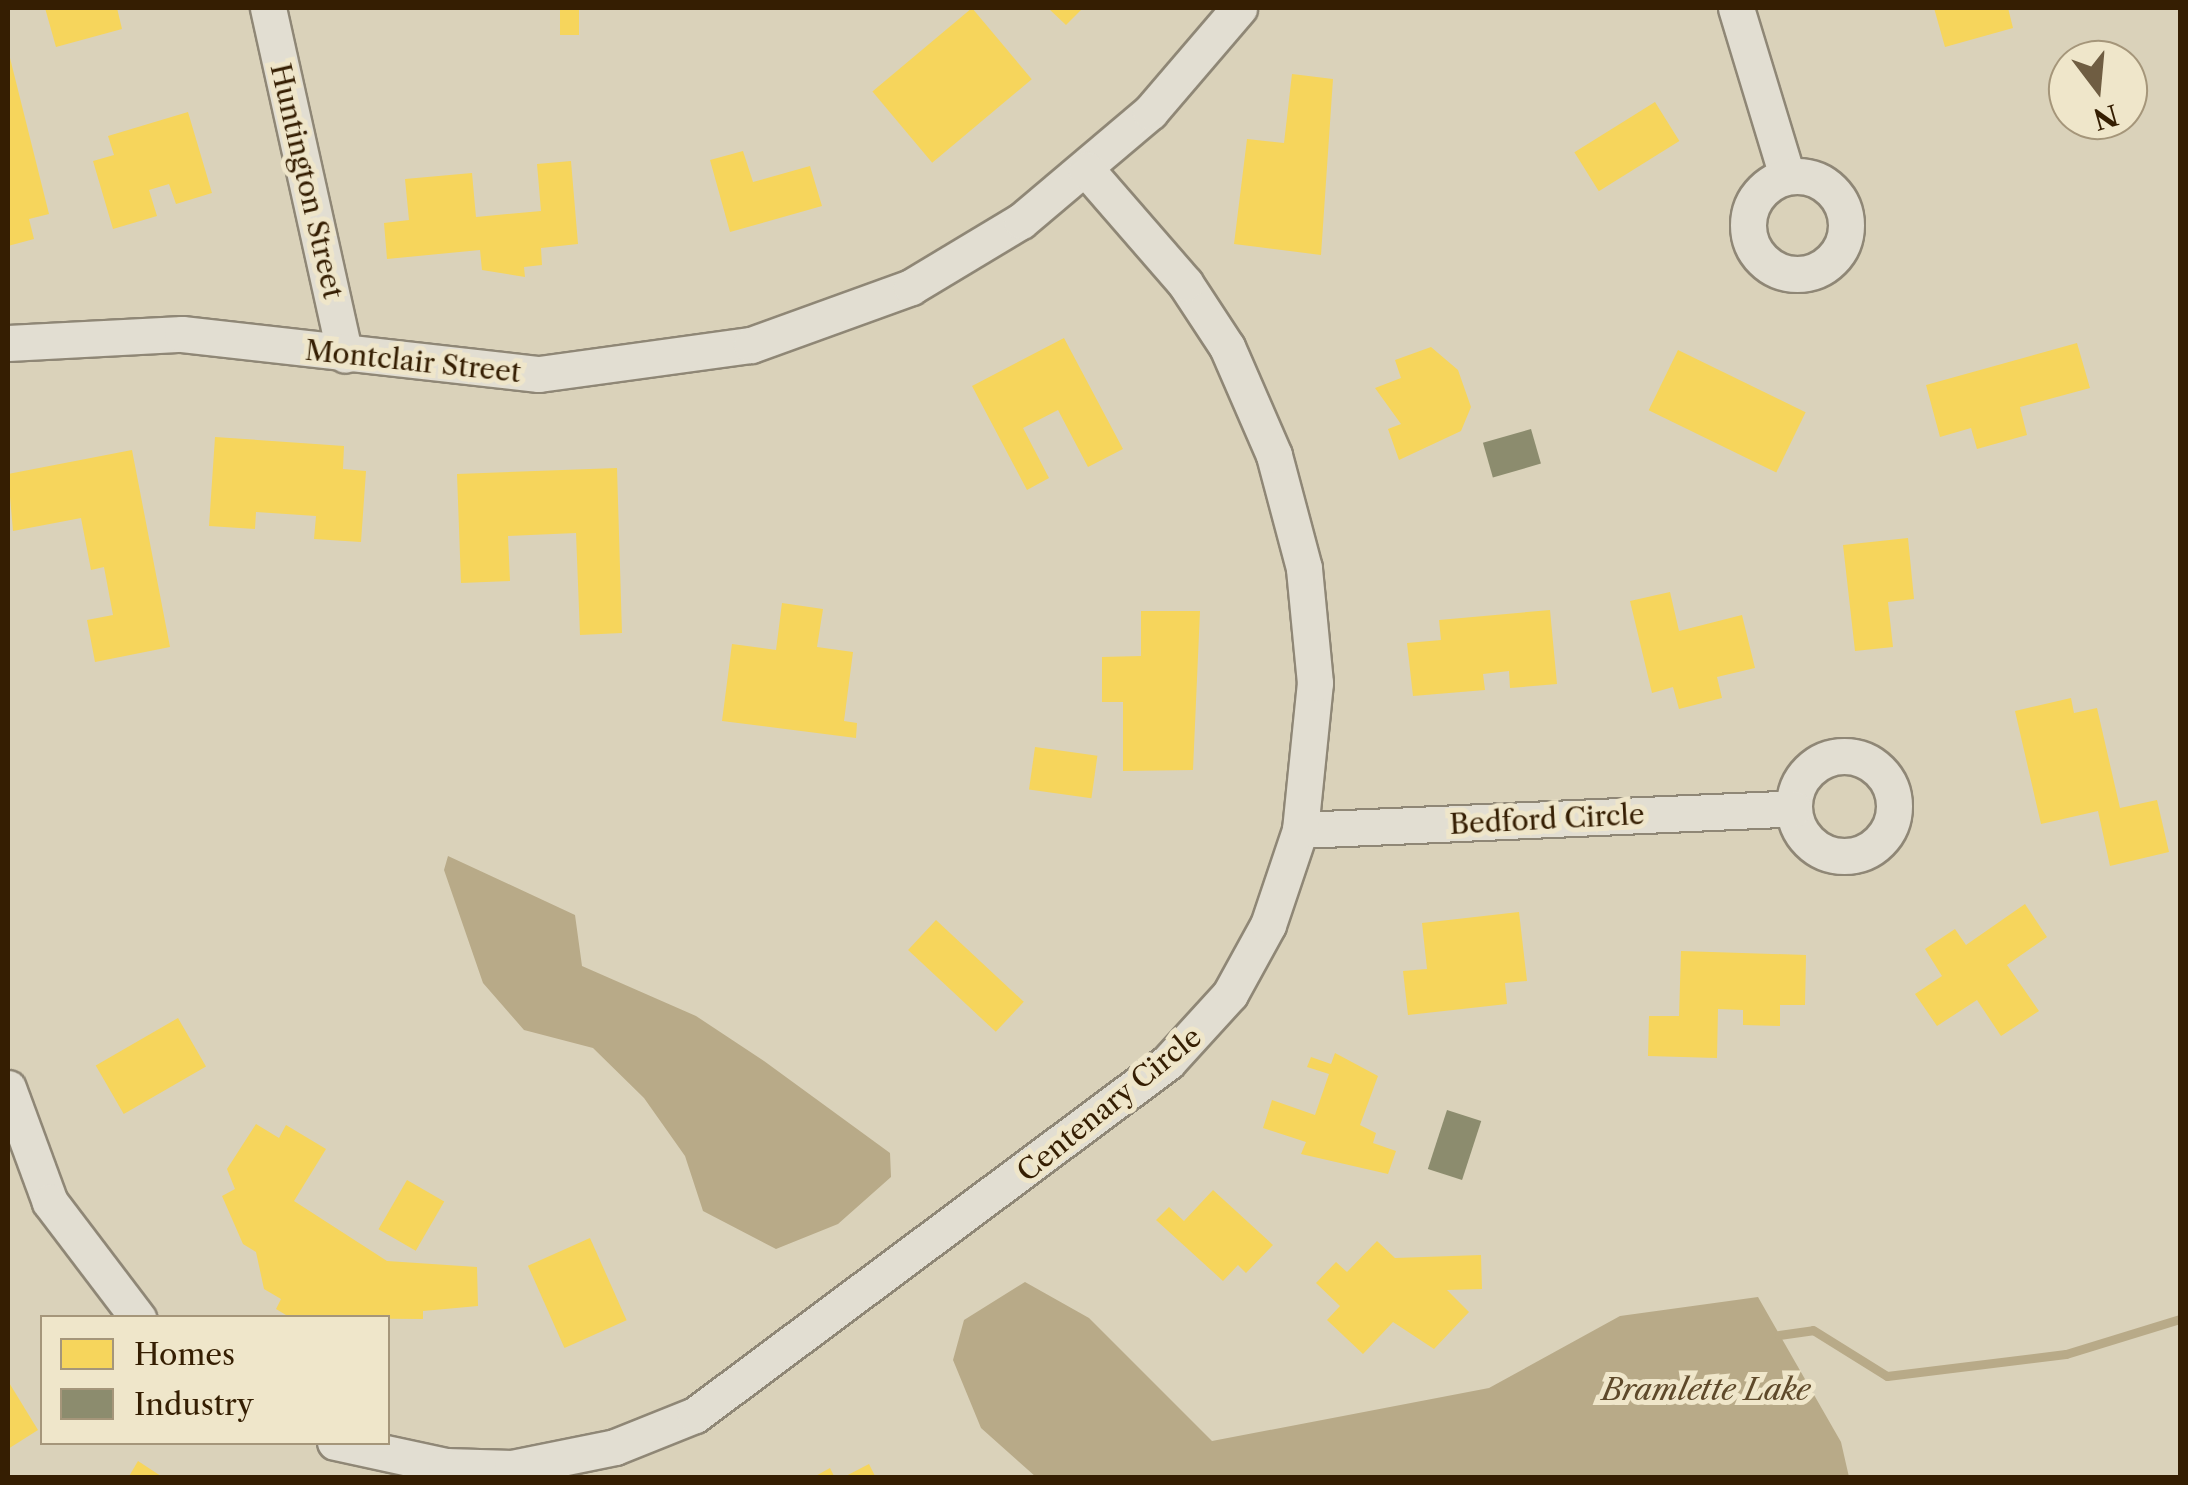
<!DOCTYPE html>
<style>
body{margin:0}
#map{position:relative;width:2188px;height:1485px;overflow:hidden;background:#dad2ba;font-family:"Libre Caslon Text",serif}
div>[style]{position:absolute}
.water>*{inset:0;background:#b8aa88}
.homes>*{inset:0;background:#f6d55c;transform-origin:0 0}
.industry>*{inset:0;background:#8c8c6e;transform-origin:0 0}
.stream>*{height:9px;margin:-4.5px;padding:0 4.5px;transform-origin:4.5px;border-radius:4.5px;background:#b8aa88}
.roads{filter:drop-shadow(2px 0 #8f8776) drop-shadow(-2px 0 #8f8776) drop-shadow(0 2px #8f8776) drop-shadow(0 -2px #8f8776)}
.minor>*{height:35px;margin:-17.5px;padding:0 17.5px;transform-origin:17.5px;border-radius:17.5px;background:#e2ded2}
.minor>.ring{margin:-17.5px;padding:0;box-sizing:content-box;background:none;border:35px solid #e2ded2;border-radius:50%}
span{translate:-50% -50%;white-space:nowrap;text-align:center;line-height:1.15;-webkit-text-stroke:10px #efe6ca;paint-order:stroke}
.street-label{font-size:28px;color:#351e02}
.water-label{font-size:30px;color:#5e492a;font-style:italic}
.frame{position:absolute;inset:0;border:10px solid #351e02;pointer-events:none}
.legend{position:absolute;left:40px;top:1315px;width:350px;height:130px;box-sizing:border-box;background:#efe6ca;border:2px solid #a5967a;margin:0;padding:12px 18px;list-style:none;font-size:30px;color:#351e02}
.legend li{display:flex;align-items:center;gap:20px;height:50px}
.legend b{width:50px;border:2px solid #a5967a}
.north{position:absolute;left:2048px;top:40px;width:100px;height:100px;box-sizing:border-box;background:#efe6ca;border:2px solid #a5967a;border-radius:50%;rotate:164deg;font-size:28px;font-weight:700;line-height:40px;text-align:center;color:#351e02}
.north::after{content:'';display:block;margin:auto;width:35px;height:45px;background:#6f5d42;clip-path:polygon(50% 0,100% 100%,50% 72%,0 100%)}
</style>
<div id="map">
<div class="water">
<i style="clip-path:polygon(448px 856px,575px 915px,582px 966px,696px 1016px,764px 1061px,890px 1153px,891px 1177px,838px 1224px,776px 1249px,703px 1211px,685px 1156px,644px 1098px,593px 1048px,524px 1030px,483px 983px,444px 870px)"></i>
<i style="clip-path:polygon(1025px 1282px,1089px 1318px,1212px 1441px,1489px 1388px,1620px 1316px,1758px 1297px,1841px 1442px,1849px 1477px,1036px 1477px,981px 1428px,953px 1360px,964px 1320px)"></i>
</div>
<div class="homes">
<i style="clip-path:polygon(45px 8px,117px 8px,122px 29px,56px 47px)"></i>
<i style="left:560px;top:8px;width:19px;height:27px"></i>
<i style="left:972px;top:8px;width:93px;height:130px;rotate:50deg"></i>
<i style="clip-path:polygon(1048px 8px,1083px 8px,1066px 25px)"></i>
<i style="clip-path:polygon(1934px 8px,2008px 8px,2013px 28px,1945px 47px)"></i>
<i style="clip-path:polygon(8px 50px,49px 214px,29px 219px,34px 239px,8px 246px)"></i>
<i style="clip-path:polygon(1292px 74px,1333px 79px,1321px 255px,1234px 244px,1247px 139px,1284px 143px)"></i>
<i style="left:1655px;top:102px;width:46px;height:95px;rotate:58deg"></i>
<i style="clip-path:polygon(188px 112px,212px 193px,176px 204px,169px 184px,149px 190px,157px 216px,113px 229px,93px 161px,114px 155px,108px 136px)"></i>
<i style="clip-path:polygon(743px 151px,753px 182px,810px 166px,822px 206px,730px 232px,710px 160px)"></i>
<i style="clip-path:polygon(571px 161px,578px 244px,541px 248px,542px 265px,524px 267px,525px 277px,482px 270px,480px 250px,387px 259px,384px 223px,409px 220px,405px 179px,472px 173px,476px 217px,541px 211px,537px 164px)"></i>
<i style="clip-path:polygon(1064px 338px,1123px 449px,1088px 467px,1058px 410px,1023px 428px,1049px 478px,1027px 490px,972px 386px)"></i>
<i style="clip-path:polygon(2077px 343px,2090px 388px,2020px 407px,2027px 435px,1977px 449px,1971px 428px,1940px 437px,1926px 385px)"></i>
<i style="clip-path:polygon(1431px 347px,1458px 370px,1471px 407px,1461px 431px,1399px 460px,1388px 429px,1401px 424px,1375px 388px,1401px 378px,1395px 360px)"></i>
<i style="left:1678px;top:350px;width:142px;height:67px;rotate:26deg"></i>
<i style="clip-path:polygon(215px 437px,344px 446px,343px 469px,366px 471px,361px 542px,314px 539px,316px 516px,256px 512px,255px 529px,209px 526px)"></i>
<i style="clip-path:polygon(132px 450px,170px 647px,95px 662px,87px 620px,113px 615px,104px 567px,91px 570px,81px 518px,13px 531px,8px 474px)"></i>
<i style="clip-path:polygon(617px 468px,622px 633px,580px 635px,576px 533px,508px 536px,510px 581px,461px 583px,457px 474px)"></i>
<i style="clip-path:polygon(1908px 538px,1914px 599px,1888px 602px,1893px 647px,1855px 651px,1843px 545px)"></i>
<i style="clip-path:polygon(1670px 592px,1679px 631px,1742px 615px,1755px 668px,1717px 677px,1722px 698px,1679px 709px,1673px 687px,1652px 693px,1630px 601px)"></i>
<i style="clip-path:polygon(782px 603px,823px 609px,817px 647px,853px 652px,844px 721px,857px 723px,856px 738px,722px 721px,732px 644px,776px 650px)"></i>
<i style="clip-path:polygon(1550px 610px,1557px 684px,1510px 688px,1509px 671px,1483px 674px,1485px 690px,1413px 696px,1407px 643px,1441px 640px,1439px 620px)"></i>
<i style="clip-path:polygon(1141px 611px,1200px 611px,1193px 770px,1123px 771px,1123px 702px,1102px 702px,1102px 657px,1141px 656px)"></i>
<i style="clip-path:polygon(2071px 698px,2074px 713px,2097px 708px,2120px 808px,2157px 800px,2169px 852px,2110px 866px,2098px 811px,2041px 824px,2015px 711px)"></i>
<i style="left:1035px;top:747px;width:63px;height:43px;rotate:8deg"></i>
<i style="clip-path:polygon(2025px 904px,2047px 937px,2007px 965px,2039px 1011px,2001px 1036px,1977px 1000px,1937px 1026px,1915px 994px,1942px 976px,1925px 949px,1955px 929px,1966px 945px)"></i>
<i style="clip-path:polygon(1519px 912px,1527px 981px,1505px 983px,1507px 1004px,1408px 1015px,1403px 971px,1427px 969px,1422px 923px)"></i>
<i style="left:936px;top:920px;width:120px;height:41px;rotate:43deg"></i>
<i style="clip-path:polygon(1681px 951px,1806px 955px,1805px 1005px,1780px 1005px,1780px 1026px,1743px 1025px,1743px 1010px,1718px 1009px,1717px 1058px,1648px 1056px,1649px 1016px,1679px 1016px)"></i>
<i style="left:178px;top:1018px;width:56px;height:95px;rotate:60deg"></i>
<i style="clip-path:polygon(1335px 1053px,1378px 1076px,1360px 1125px,1376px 1133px,1373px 1143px,1396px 1151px,1388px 1174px,1301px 1154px,1306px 1142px,1263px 1128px,1272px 1100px,1315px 1115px,1329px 1074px,1307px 1067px,1311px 1057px,1331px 1064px)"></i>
<i style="clip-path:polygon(256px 1124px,279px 1138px,286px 1125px,326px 1149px,294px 1201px,387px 1261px,477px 1267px,478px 1306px,423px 1311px,423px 1319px,291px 1318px,276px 1309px,281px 1299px,264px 1289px,256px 1252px,243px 1244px,222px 1196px,235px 1189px,227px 1169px)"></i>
<i style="left:407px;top:1180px;width:43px;height:57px;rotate:30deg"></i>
<i style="clip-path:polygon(1213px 1190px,1273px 1245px,1246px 1273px,1238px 1265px,1223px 1281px,1156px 1220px,1169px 1207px,1184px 1221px)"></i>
<i style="left:590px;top:1238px;width:90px;height:68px;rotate:66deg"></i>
<i style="clip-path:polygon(1377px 1241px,1395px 1258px,1481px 1255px,1482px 1289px,1447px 1290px,1469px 1312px,1434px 1349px,1393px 1322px,1363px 1354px,1327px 1320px,1340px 1306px,1316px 1283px,1336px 1262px,1347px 1272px)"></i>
<i style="clip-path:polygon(8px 1381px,38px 1430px,8px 1449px)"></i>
<i style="clip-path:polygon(138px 1461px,164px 1478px,128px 1478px)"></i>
<i style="clip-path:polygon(869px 1464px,876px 1478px,842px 1478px)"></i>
<i style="clip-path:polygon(830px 1468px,835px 1478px,812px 1478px)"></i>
</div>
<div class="industry">
<i style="left:1531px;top:429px;width:36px;height:50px;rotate:74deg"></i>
<i style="left:1447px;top:1110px;width:36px;height:62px;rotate:18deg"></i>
</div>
<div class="stream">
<i style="left:1779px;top:1335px;width:34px;rotate:-8deg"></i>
<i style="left:1813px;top:1330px;width:87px;rotate:31.9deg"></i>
<i style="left:1887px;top:1376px;width:180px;rotate:-7deg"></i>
<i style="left:2066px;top:1354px;width:119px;rotate:-17.1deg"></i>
</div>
<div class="roads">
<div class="minor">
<i style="left:268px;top:8px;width:355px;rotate:77.5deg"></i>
<i style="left:1736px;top:8px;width:176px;rotate:73.1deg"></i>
<i class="ring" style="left:1748px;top:176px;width:63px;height:63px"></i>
<i style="left:8px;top:343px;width:174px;rotate:-3deg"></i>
<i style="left:182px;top:334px;width:359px;rotate:6.4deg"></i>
<i style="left:539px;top:374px;width:214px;rotate:-7.8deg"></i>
<i style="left:751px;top:345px;width:170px;rotate:-19.9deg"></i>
<i style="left:911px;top:287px;width:128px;rotate:-31deg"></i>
<i style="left:1021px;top:221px;width:169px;rotate:-40.2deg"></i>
<i style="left:1150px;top:112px;width:137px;rotate:-49.4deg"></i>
<i class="ring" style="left:1794px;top:756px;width:65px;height:65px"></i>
<i style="left:1300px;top:830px;width:494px;rotate:-2.5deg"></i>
<i style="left:8px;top:1088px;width:121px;rotate:69.8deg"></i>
<i style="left:50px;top:1202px;width:146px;rotate:52.8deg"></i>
<i style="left:335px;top:1442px;width:114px;rotate:12.2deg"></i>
<i style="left:446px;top:1466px;width:66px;rotate:1.7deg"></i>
<i style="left:512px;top:1468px;width:105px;rotate:-11.5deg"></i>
<i style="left:615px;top:1447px;width:86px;rotate:-21.8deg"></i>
<i style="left:695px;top:1415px;width:590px;rotate:-36.73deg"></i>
<i style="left:1168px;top:1062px;width:92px;rotate:-47.6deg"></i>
<i style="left:1230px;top:994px;width:79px;rotate:-61.2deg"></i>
<i style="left:1268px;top:925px;width:100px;rotate:-71.4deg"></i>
<i style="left:1300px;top:830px;width:148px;rotate:-84.2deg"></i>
<i style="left:1315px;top:683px;width:116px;rotate:-95.5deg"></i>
<i style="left:1304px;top:568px;width:117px;rotate:-104.9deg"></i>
<i style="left:1274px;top:455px;width:118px;rotate:-113.5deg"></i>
<i style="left:1227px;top:347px;width:77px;rotate:-123.3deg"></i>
<i style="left:1185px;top:283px;width:151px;rotate:-131deg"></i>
</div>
</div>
<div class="street-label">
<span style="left:307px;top:181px;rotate:77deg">Huntington Street</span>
<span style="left:413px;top:361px;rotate:6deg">Montclair Street</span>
<span style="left:1547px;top:819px;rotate:-3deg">Bedford Circle</span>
<span style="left:1109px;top:1104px;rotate:-39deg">Centenary Circle</span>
</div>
<div class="water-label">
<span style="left:1706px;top:1390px">Bramlette Lake</span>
</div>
<div class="frame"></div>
<ul class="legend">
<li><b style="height:28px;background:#f6d55c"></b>Homes</li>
<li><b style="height:28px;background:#8c8c6e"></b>Industry</li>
</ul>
<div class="north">N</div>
</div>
